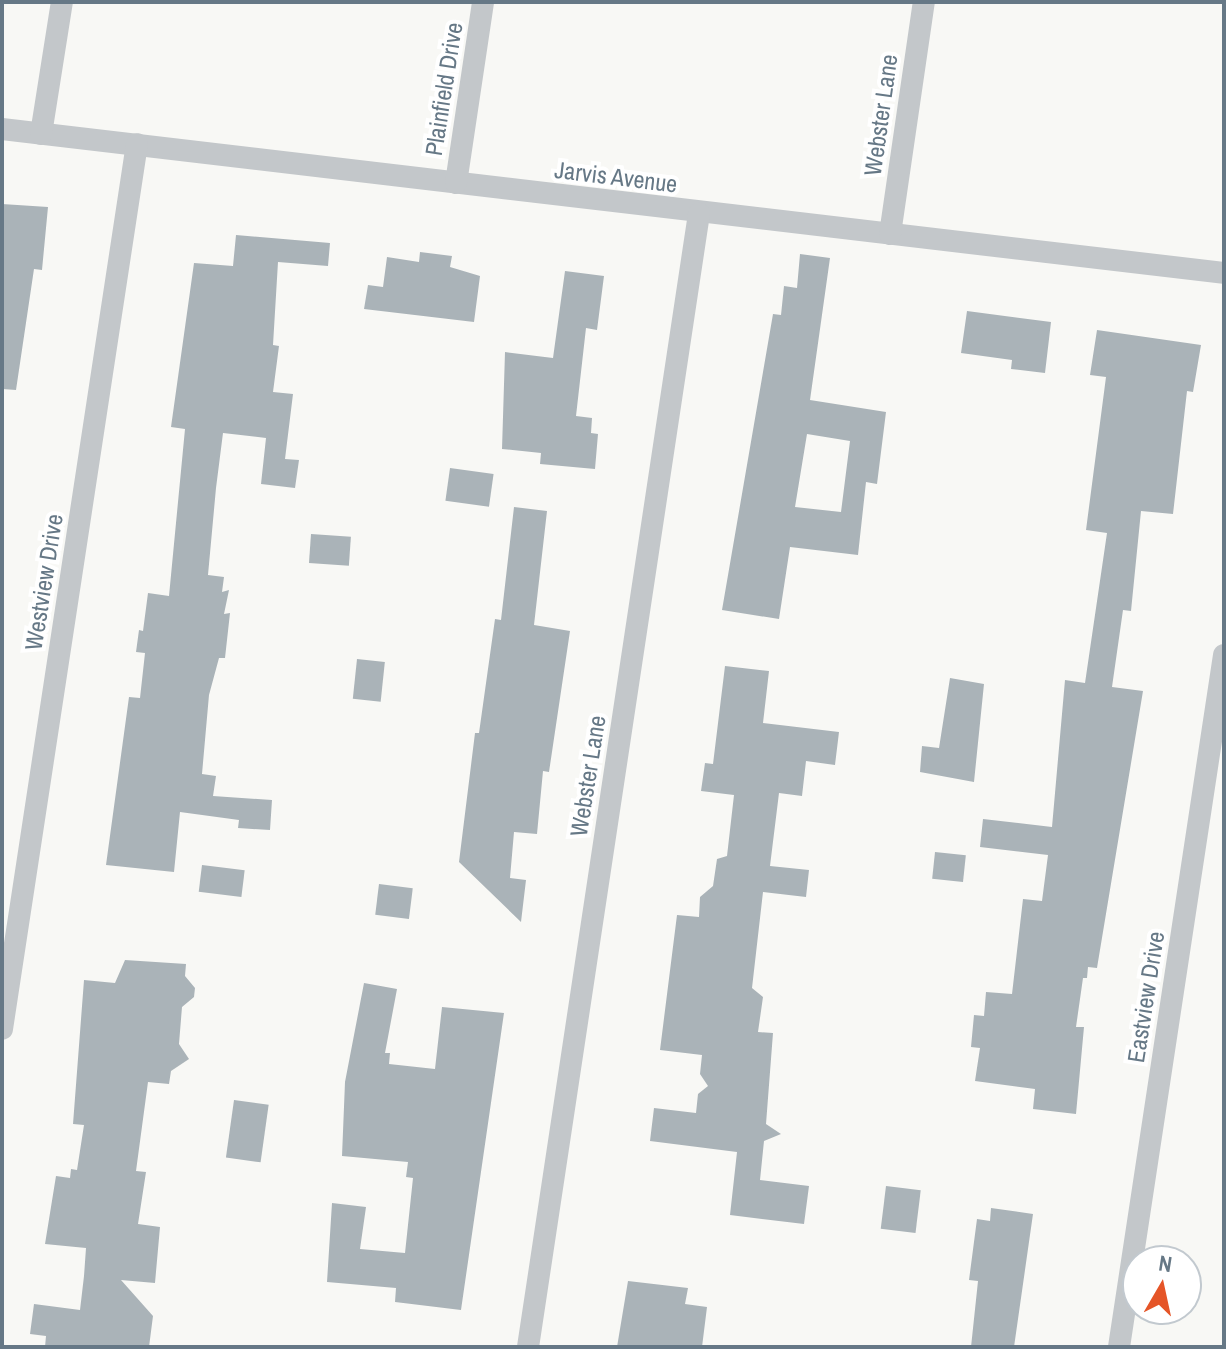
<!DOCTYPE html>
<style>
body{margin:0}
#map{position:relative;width:1226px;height:1349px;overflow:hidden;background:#f8f8f5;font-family:"Archivo Narrow",sans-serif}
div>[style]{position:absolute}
.building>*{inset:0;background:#aab3b8;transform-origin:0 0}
.street>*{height:22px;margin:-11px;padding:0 11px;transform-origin:11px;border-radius:11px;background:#c3c7ca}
span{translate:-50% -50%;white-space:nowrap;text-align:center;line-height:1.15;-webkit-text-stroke:8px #fff;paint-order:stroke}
.street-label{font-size:24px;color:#667886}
.frame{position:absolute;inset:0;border:4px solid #667886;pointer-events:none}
.north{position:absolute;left:1122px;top:1245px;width:80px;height:80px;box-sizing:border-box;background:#fff;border:2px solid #c2c9cf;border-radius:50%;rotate:9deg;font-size:22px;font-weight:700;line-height:32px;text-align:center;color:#667886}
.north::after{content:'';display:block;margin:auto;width:28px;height:36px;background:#e55528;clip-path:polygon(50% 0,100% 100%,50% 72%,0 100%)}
</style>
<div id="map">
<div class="building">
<i style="clip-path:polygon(2px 204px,48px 207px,42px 270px,34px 269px,16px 390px,2px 389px)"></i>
<i style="clip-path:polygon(236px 235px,330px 243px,328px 266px,278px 262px,273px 345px,279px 346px,273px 392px,293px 394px,285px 459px,299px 460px,295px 488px,261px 484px,266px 438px,223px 433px,216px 488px,208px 575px,224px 577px,222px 592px,229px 590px,224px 614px,230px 613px,225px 658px,219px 658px,209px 695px,202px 774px,216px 776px,213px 796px,272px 800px,270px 830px,238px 828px,239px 820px,180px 812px,174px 872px,106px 865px,129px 697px,140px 698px,145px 653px,136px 652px,139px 630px,143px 631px,148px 593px,169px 596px,185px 429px,171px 427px,194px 263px,233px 266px)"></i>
<i style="clip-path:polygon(420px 252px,452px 256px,450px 267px,480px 276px,474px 322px,364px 309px,368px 285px,383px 287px,387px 257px,419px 262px)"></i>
<i style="clip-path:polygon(evenodd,800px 254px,830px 258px,810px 400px,886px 412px,877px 484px,866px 482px,858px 555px,790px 547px,779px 619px,722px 610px,773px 314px,781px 315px,784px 286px,797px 288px,800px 254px,807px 434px,850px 441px,841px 512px,795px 507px,807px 434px)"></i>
<i style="clip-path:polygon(565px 271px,604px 276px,597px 330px,586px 328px,576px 416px,592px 418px,591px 433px,598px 434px,595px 469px,540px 464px,541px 453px,502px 449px,505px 352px,553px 358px)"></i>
<i style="clip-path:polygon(967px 311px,1051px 322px,1045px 373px,1011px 369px,1012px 360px,961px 353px)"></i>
<i style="clip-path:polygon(1097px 330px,1201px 345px,1193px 392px,1187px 391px,1173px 514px,1141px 511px,1131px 611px,1123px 610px,1112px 687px,1143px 691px,1097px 968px,1088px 967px,1087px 978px,1083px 978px,1076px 1027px,1084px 1027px,1076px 1114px,1033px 1109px,1035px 1089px,975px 1081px,980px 1048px,971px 1047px,974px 1015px,984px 1016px,986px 992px,1012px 994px,1023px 899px,1042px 901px,1048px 855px,980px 847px,983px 819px,1052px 827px,1065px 680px,1085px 683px,1107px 533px,1086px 530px,1106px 377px,1090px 375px)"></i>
<i style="left:450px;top:468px;width:44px;height:33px;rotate:8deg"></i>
<i style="clip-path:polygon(514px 507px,547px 511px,534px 625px,570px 631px,549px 772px,543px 771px,537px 834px,514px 832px,510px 878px,526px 880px,521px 922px,459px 862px,475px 733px,479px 733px,495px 619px,501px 620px)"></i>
<i style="left:311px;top:534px;width:40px;height:29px;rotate:4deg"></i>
<i style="left:357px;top:659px;width:28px;height:40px;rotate:6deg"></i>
<i style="clip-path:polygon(725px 666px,769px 671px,763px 723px,839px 732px,835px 765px,806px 761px,802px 796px,779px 793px,770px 866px,809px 870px,806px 897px,763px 892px,752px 988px,763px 997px,758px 1032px,773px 1033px,766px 1124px,781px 1134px,764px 1141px,760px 1180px,809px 1186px,804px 1224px,730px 1215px,737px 1152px,650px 1141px,654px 1108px,696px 1113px,698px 1094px,708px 1086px,700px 1074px,702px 1055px,660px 1050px,677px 915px,699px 917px,700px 897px,713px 886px,717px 859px,727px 856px,734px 795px,701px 791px,705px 763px,713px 764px)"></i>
<i style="clip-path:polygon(950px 678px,984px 684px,974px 782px,920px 772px,922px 746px,939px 748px)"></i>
<i style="left:935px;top:852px;width:31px;height:27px;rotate:6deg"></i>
<i style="left:202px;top:865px;width:43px;height:27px;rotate:7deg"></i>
<i style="left:379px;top:884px;width:34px;height:31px;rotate:7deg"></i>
<i style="clip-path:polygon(125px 960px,186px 964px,185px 976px,195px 988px,194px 997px,182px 1007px,179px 1044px,189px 1059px,171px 1071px,169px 1084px,148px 1082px,136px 1171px,146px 1172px,138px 1224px,160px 1227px,155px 1283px,121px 1280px,153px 1316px,149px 1347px,45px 1347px,46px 1336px,30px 1334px,34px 1304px,80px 1310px,84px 1276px,86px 1248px,45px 1244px,56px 1176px,70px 1178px,71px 1169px,77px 1170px,84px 1125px,73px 1124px,84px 980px,115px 983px)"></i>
<i style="clip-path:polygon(364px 983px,397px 989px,385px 1053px,390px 1053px,389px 1064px,435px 1069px,442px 1007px,504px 1013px,461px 1310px,395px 1302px,396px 1288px,327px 1282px,332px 1203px,366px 1207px,360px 1249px,405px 1253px,413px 1178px,406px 1177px,408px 1162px,342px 1156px,345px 1082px)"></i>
<i style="left:234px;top:1100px;width:35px;height:58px;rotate:8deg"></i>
<i style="left:886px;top:1186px;width:35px;height:43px;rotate:7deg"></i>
<i style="clip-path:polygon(991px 1208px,1033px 1214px,1014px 1347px,971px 1347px,978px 1281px,969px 1280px,977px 1219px,990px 1221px)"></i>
<i style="clip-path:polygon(628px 1281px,688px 1288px,685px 1304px,707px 1307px,702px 1347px,617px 1347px)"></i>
</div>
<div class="street">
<i style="left:2px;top:129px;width:1230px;rotate:6.72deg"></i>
<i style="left:41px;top:134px;width:134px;rotate:-81deg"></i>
<i style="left:456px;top:183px;width:183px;rotate:-81.5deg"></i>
<i style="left:890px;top:234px;width:234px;rotate:-81.7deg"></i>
<i style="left:2px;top:1029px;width:895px;rotate:-81.33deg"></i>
<i style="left:528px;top:1347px;width:1146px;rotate:-81.42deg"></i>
<i style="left:1119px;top:1347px;width:700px;rotate:-81.37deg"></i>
</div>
<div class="street-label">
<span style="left:444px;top:89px;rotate:-81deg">Plainfield Drive</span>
<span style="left:881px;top:115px;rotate:-82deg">Webster Lane</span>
<span style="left:616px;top:177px;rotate:7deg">Jarvis Avenue</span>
<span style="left:44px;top:582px;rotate:-81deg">Westview Drive</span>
<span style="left:588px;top:776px;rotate:-81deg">Webster Lane</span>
<span style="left:1146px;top:997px;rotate:-81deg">Eastview Drive</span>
</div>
<div class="frame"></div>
<div class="north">N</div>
</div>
